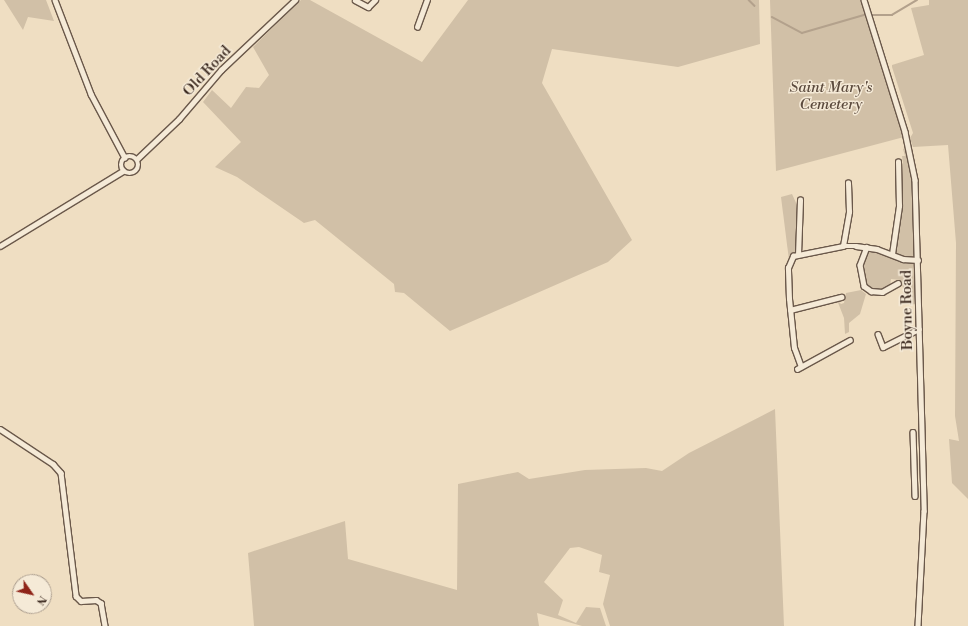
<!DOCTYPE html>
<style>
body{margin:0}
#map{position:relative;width:968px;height:626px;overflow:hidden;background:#efdec2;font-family:"Libre Bodoni",serif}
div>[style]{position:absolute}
.green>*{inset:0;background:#d1c0a7}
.stream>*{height:1.5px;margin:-0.75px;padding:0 0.75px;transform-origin:0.75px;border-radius:0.75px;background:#b3a18c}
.roads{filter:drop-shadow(1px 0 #6a584a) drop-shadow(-1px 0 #6a584a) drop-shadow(0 1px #6a584a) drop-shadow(0 -1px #6a584a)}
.minor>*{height:4.5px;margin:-2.25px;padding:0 2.25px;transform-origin:2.25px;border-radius:2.25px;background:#f5ead7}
.minor>.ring{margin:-2.25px;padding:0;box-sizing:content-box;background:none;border:4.5px solid #f5ead7;border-radius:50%}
span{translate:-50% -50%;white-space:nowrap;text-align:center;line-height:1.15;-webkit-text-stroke:3px #f5ead7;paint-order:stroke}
.street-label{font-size:15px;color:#3e2c22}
.park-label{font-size:15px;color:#5b4a3d;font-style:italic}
.north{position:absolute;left:12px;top:574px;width:40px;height:40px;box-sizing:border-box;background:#f5ead7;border:1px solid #ac9e8f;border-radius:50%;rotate:124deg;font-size:11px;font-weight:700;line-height:16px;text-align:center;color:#3e2c22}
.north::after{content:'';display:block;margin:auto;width:14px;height:18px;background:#8f2418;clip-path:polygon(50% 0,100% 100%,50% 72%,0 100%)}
</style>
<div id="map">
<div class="green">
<i style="clip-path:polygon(4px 0,46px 0,54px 21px,28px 17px,23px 30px)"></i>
<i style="clip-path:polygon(301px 0,310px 0,422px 62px,468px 0,759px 0,760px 44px,678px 67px,552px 49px,542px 83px,632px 240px,608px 262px,450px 331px,404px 293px,395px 292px,394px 284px,315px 220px,304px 223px,237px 177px,215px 167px,241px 142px,203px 102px,212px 90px,231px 108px,246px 87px,259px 88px,269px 75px,253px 47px)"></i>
<i style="clip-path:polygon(770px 0,860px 0,904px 137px,776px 171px)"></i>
<i style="clip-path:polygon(929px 0,968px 0,968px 499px,952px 483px,949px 439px,959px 441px,955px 416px,956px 243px,948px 145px,913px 147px,910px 138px,913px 133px,892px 67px,892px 65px,924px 55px,911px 8px,929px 5px)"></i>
<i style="clip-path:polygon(907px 148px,913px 178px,916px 253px,911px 257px,898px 255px,896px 252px,900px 218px,900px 166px,903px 163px,902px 156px,905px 156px,903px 149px)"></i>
<i style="clip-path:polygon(792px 194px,797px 205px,796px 254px,789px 260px,781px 197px)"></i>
<i style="clip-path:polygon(870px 250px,916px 265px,915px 304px,910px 305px,900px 280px,891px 279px,890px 286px,879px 290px,871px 289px,865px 284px,862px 266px)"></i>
<i style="clip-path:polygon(861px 290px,866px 294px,860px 314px,849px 323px,849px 332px,845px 334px,844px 318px,837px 300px,841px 304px,844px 303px,846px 293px)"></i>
<i style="clip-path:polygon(775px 409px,784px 626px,610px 626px,603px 604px,610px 575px,599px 572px,602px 555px,579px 547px,570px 548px,544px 582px,563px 600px,558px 615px,576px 623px,586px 607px,600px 608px,606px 626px,582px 626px,537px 613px,539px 626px,254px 626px,248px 553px,345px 521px,348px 559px,457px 590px,458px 484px,518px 472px,529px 479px,585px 470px,646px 468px,662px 471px,689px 453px)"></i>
</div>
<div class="stream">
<i style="left:749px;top:0;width:8px;rotate:45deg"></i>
<i style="left:872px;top:15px;width:20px"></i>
<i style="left:892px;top:15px;width:29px;rotate:-31deg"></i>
<i style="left:772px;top:17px;width:34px;rotate:28deg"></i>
<i style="left:802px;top:33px;width:65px;rotate:-16.2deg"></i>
</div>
<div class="roads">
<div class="minor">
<i style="left:55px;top:0;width:101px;rotate:69deg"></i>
<i style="left:91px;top:94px;width:72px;rotate:62deg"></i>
<i style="left:355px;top:0;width:15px;rotate:28deg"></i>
<i style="left:368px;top:7px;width:10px;rotate:-45deg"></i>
<i style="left:864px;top:0;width:138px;rotate:72.7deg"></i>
<i style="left:905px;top:132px;width:49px;rotate:78.2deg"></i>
<i style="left:915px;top:180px;width:331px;rotate:88.4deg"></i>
<i style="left:924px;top:511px;width:115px;rotate:93deg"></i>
<i style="left:417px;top:27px;width:29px;rotate:-70deg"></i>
<i class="ring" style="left:121px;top:156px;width:13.5px;height:13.5px"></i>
<i style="left:137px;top:159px;width:58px;rotate:-43.6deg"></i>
<i style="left:179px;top:119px;width:65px;rotate:-49.4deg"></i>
<i style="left:221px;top:70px;width:102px;rotate:-43.4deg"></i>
<i style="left:0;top:246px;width:144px;rotate:-31.4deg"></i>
<i style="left:843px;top:246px;width:35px;rotate:-80deg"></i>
<i style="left:849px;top:212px;width:29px;rotate:-92deg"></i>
<i style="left:867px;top:247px;width:19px;rotate:111deg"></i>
<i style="left:860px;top:265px;width:21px;rotate:79deg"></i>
<i style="left:864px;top:286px;width:9px;rotate:36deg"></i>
<i style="left:871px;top:291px;width:11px;rotate:5deg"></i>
<i style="left:882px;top:292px;width:18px;rotate:-29deg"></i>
<i style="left:892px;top:254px;width:49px;rotate:-81.7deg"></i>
<i style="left:899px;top:206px;width:44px;rotate:-91.3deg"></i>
<i style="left:798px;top:255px;width:55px;rotate:-87.9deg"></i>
<i style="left:790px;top:310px;width:53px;rotate:-14.3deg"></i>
<i style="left:878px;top:334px;width:14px;rotate:69deg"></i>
<i style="left:883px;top:347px;width:40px;rotate:-26.6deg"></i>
<i style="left:801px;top:367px;width:20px;rotate:-110deg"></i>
<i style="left:794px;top:348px;width:49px;rotate:-95.8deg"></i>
<i style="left:789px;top:299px;width:31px;rotate:-92deg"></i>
<i style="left:788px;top:268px;width:13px;rotate:-67deg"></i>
<i style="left:793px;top:256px;width:51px;rotate:-11.3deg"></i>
<i style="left:843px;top:246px;width:13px"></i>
<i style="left:856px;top:246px;width:21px;rotate:8deg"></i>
<i style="left:877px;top:249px;width:28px;rotate:21deg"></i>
<i style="left:903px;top:259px;width:15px;rotate:4deg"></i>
<i style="left:797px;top:369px;width:60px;rotate:-28.7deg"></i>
<i style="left:0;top:429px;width:64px;rotate:33.4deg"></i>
<i style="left:53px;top:464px;width:12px;rotate:48deg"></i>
<i style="left:61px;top:473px;width:124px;rotate:83deg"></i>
<i style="left:76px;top:596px;width:7px;rotate:45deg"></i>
<i style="left:81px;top:601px;width:15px;rotate:-4deg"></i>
<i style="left:96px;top:600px;width:6px;rotate:31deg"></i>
<i style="left:101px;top:603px;width:23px;rotate:80deg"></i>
<i style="left:913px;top:432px;width:64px;rotate:88.2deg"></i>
</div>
</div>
<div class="street-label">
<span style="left:207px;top:71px;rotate:-47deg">Old Road</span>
<span style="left:907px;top:310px;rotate:-91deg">Boyne Road</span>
</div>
<div class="park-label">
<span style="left:831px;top:96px">Saint Mary's<br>Cemetery</span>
</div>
<div class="north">N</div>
</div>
